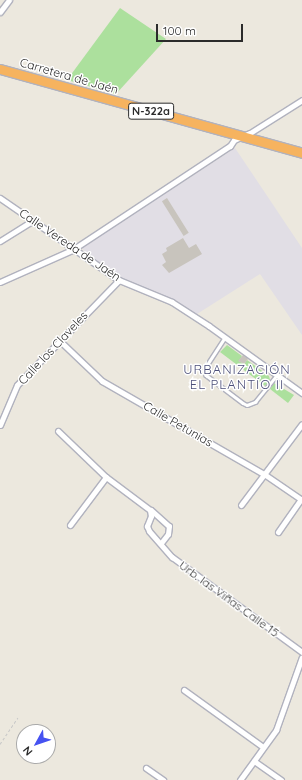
<!DOCTYPE html>
<meta charset="utf-8">
<style>
body{margin:0}
#map{position:relative;width:302px;height:780px;overflow:hidden;background:#ece8de;font-family:Quicksand,sans-serif}
div>[style]{position:absolute}
.industrial>*{inset:0;background:#e1dee5}
.green>*{inset:0;background:#ace09d}
.building>*{inset:0;background:#c8c4bd;transform-origin:0 0}
.path>*{height:1px;margin-top:-0.5px;transform-origin:0;background:repeating-linear-gradient(90deg,#c8c8c8 0 3px,transparent 0 5px)}
.roads{filter:drop-shadow(1px 0 #b1b2be) drop-shadow(-1px 0 #b1b2be) drop-shadow(0 1px #b1b2be) drop-shadow(0 -1px #b1b2be)}
.lane>*{height:2.5px;margin:-1.25px;padding:0 1.25px;transform-origin:1.25px;border-radius:1.25px;background:#fff}
.street>*{height:5px;margin:-2.5px;padding:0 2.5px;transform-origin:2.5px;border-radius:2.5px;background:#fff}
.highway>*{height:9px;margin:-4.5px;padding:0 4.5px;transform-origin:4.5px;border-radius:4.5px;background:#f6b35f}
span{translate:-50% -50%;white-space:nowrap;text-align:center;line-height:1.15;-webkit-text-stroke:3px #fff;paint-order:stroke}
.shield-label span{padding:1px 3px;background:#fff;border:1px solid;border-radius:3px;-webkit-text-stroke-width:0}
.shield-label{font-size:11px;color:#2b2b2b;font-weight:700}
.street-label{font-size:12px;color:#2b2b2b}
.neighbourhood-label{font-size:13px;color:#4d507a;letter-spacing:1px}
.north{position:absolute;left:16px;top:724px;width:40px;height:40px;box-sizing:border-box;background:#fff;border:1px solid #aaa;border-radius:50%;rotate:230deg;font-size:11px;font-weight:700;line-height:16px;text-align:center;color:#2b2b2b}
.north::after{content:'';display:block;margin:auto;width:14px;height:18px;background:#4652f1;clip-path:polygon(50% 0,100% 100%,50% 72%,0 100%)}
.scale{position:absolute;left:156px;top:24px;width:87px;height:18px;box-sizing:border-box;border:2px solid #2b2b2b;border-top:0;padding-left:5px;font-size:12px;line-height:14px;white-space:nowrap;color:#2b2b2b;-webkit-text-stroke:3px #fff;paint-order:stroke}
</style>
<div id="map">
<div class="industrial">
<i style="clip-path:polygon(235px 148px,302px 248px,302px 335px,260px 274px,197px 314px,117px 275px,91px 259px,82px 248px)"></i>
</div>
<div class="green">
<i style="clip-path:polygon(120px 8px,166px 39px,116px 94px,67px 80px)"></i>
<i style="clip-path:polygon(227px 345px,242px 356px,239px 361px,244px 364px,247px 360px,269px 376px,270px 380px,265px 386px,220px 352px)"></i>
<i style="clip-path:polygon(274px 383px,294px 395px,288px 403px,270px 389px)"></i>
</div>
<div class="building">
<i style="left:167px;top:198px;width:41px;height:6px;rotate:58deg"></i>
<i style="clip-path:polygon(183px 238px,189px 248px,196px 244px,202px 254px,169px 273px,162px 265px,166px 262px,162px 254px,167px 251px,166px 248px)"></i>
<i style="clip-path:polygon(243px 355px,248px 359px,244px 364px,238px 361px)"></i>
</div>
<div class="path">
<i style="left:0;top:744px;width:32px;rotate:-56deg"></i>
</div>
<div class="roads">
<div class="lane">
<i style="left:225px;top:338px;width:35px;rotate:123deg"></i>
<i style="left:206px;top:367px;width:8px;rotate:90deg"></i>
<i style="left:206px;top:375px;width:46px;rotate:37.1deg"></i>
<i style="left:243px;top:403px;width:4px;rotate:27deg"></i>
<i style="left:247px;top:405px;width:9px;rotate:-21deg"></i>
<i style="left:255px;top:402px;width:33px;rotate:-51deg"></i>
</div>
<div class="street">
<i style="left:0;top:12px;width:15px;rotate:-53deg"></i>
<i style="left:0;top:198px;width:145px;rotate:34.6deg"></i>
<i style="left:119px;top:280px;width:57px;rotate:22.5deg"></i>
<i style="left:172px;top:302px;width:44px;rotate:33deg"></i>
<i style="left:209px;top:326px;width:115px;rotate:35.8deg"></i>
<i style="left:0;top:241px;width:38px;rotate:-32deg"></i>
<i style="left:0;top:282px;width:79px;rotate:-24deg"></i>
<i style="left:72px;top:250px;width:189px;rotate:-33.4deg"></i>
<i style="left:230px;top:146px;width:7px;rotate:-56deg"></i>
<i style="left:234px;top:140px;width:17px;rotate:-24deg"></i>
<i style="left:250px;top:133px;width:62px;rotate:-32.4deg"></i>
<i style="left:60px;top:341px;width:58px;rotate:43.6deg"></i>
<i style="left:102px;top:381px;width:187px;rotate:29.9deg"></i>
<i style="left:264px;top:474px;width:46px;rotate:34.4deg"></i>
<i style="left:0;top:425px;width:43px;rotate:-67deg"></i>
<i style="left:17px;top:385px;width:146px;rotate:-45.8deg"></i>
<i style="left:58px;top:431px;width:66px;rotate:43.8deg"></i>
<i style="left:106px;top:477px;width:55px;rotate:36.9deg"></i>
<i style="left:150px;top:510px;width:6px;rotate:81deg"></i>
<i style="left:151px;top:516px;width:11px;rotate:112deg"></i>
<i style="left:147px;top:526px;width:5px;rotate:68deg"></i>
<i style="left:149px;top:531px;width:35px;rotate:49deg"></i>
<i style="left:172px;top:557px;width:161px;rotate:36.2deg"></i>
<i style="left:241px;top:505px;width:101px;rotate:-53deg"></i>
<i style="left:151px;top:510px;width:24px;rotate:42deg"></i>
<i style="left:169px;top:526px;width:8px;rotate:97deg"></i>
<i style="left:168px;top:534px;width:11px;rotate:128deg"></i>
<i style="left:70px;top:525px;width:60px;rotate:-53.1deg"></i>
<i style="left:278px;top:532px;width:40px;rotate:-55.1deg"></i>
<i style="left:184px;top:690px;width:97px;rotate:35.8deg"></i>
<i style="left:254px;top:761px;width:33px;rotate:35deg"></i>
<i style="left:146px;top:768px;width:21px;rotate:35deg"></i>
<i style="left:240px;top:780px;width:62px;rotate:-54.2deg"></i>
<i style="left:276px;top:730px;width:77px;rotate:-70.4deg"></i>
</div>
<div class="highway">
<i style="left:0;top:69px;width:313px;rotate:15.5deg"></i>
</div>
</div>
<div class="shield-label">
<span style="left:151px;top:111px">N-322a</span>
</div>
<div class="street-label">
<span style="left:69px;top:76px;rotate:16deg">Carretera de Jaén</span>
<span style="left:70px;top:245px;rotate:34deg">Calle Vereda de Jaén</span>
<span style="left:53px;top:348px;rotate:-47deg">Calle los Claveles</span>
<span style="left:178px;top:424px;rotate:30deg">Calle Petunias</span>
<span style="left:229px;top:599px;rotate:36deg">Urb. las Viñas Calle 15</span>
</div>
<div class="neighbourhood-label">
<span style="left:237px;top:377px">URBANIZACIÓN<br>EL PLANTÍO II</span>
</div>
<div class="north">N</div>
<div class="scale">100 m</div>
</div>
